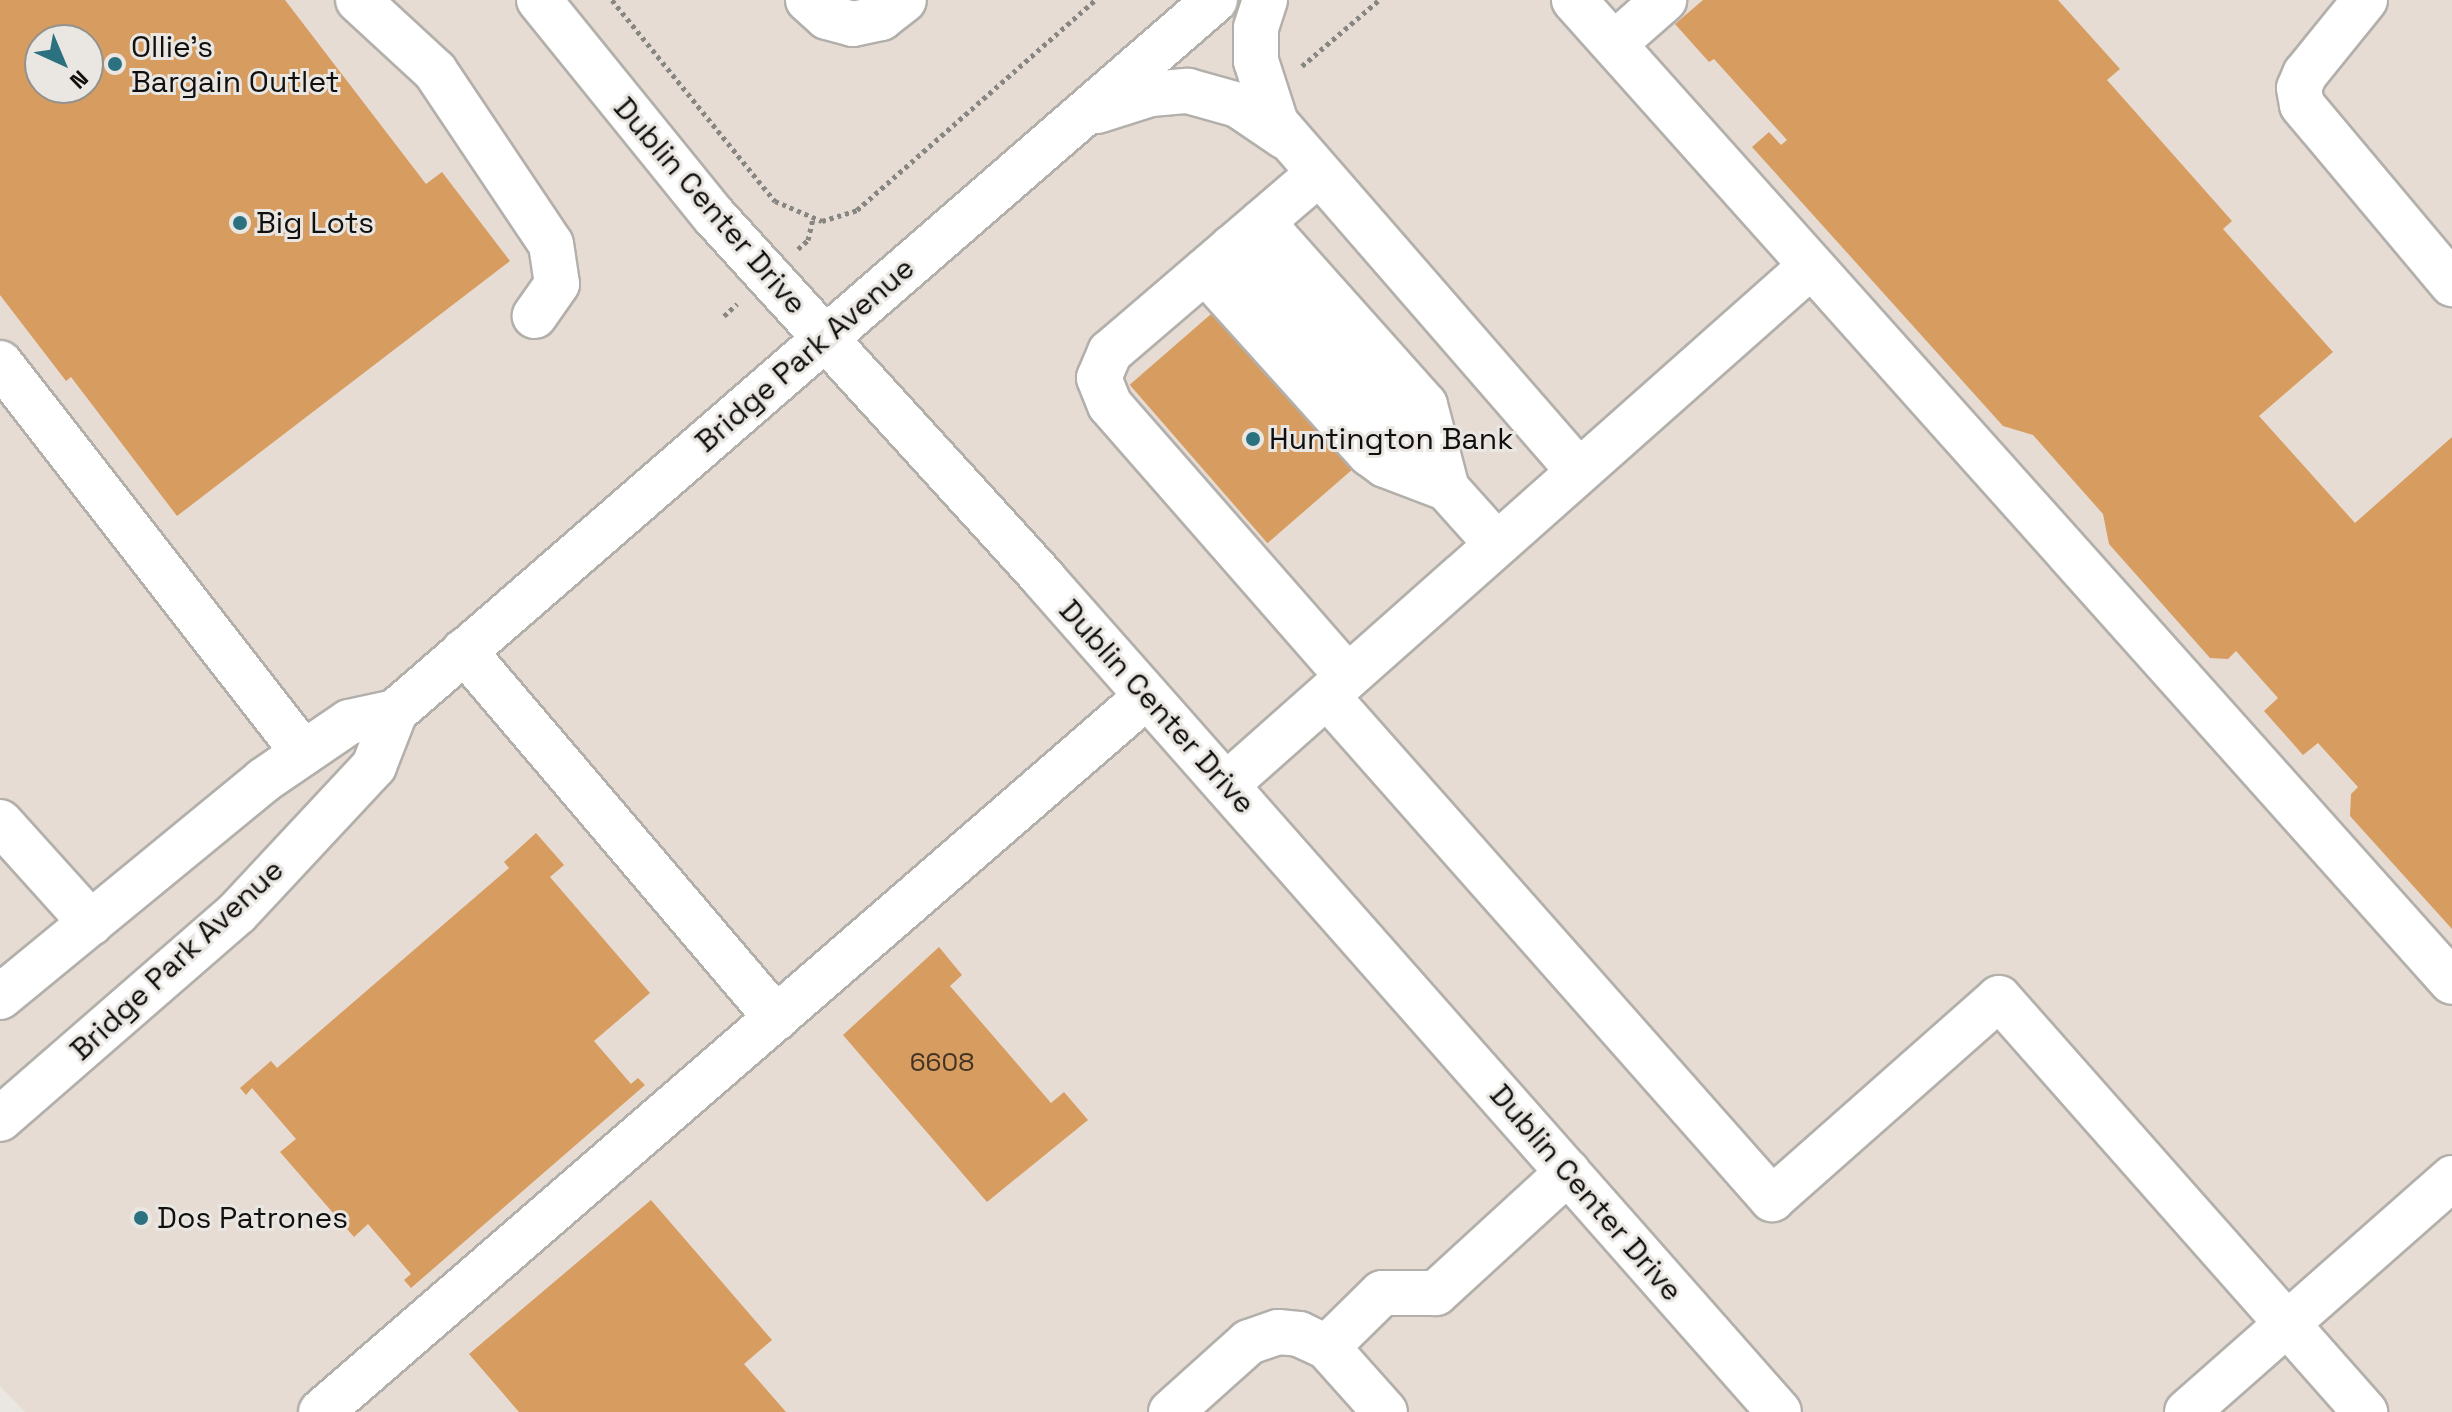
<!DOCTYPE html>
<style>
body{margin:0}
#map{position:relative;width:2452px;height:1412px;overflow:hidden;background:#eae7e3;font-family:"Space Grotesk",sans-serif}
div>[style]{position:absolute}
.built>*{inset:0;background:#e6dcd3}
.building>*{inset:0;background:#d79c60;transform-origin:0 0}
.path>*{height:5px;margin-top:-2.5px;transform-origin:0;background:repeating-linear-gradient(90deg,#888683 0 4px,transparent 0 8px)}
.roads{filter:drop-shadow(2px 0 #b3b0ac) drop-shadow(-2px 0 #b3b0ac) drop-shadow(0 2px #b3b0ac) drop-shadow(0 -2px #b3b0ac)}
.minor>*{height:44px;margin:-22px;padding:0 22px;transform-origin:22px;border-radius:22px;background:#fff}
.dots>*{width:22px;height:22px;translate:-50% -50%;box-sizing:border-box;border:4px solid #eae7e3;border-radius:50%}
span{translate:-50% -50%;white-space:nowrap;text-align:center;line-height:1.15;-webkit-text-stroke:6px #eae7e3;paint-order:stroke}
.number-label{font-size:26px;color:#423323}
.number-label span{-webkit-text-stroke-width:0}
.poi-label{font-size:30px;color:#11100f}
.left{translate:0 -50%;text-align:left}
.street-label{font-size:30px;color:#11100f}
.north{position:absolute;left:24px;top:24px;width:80px;height:80px;box-sizing:border-box;background:#eae7e3;border:2px solid #93918e;border-radius:50%;rotate:136deg;font-size:22px;font-weight:700;line-height:32px;text-align:center;color:#11100f}
.north::after{content:'';display:block;margin:auto;width:28px;height:36px;background:#2c7180;clip-path:polygon(50% 0,100% 100%,50% 72%,0 100%)}
</style>
<div id="map">
<div class="built">
<i style="clip-path:polygon(evenodd,0 0,2452px 0,2452px 1412px,25px 1412px,0 1386px,0 0,40px 40px,88px 40px,88px 88px,40px 88px,40px 40px)"></i>
</div>
<div class="building">
<i style="clip-path:polygon(evenodd,0 0,285px 0,426px 184px,442px 172px,510px 261px,177px 516px,71px 377px,66px 381px,0 295px,0 0,40px 40px,88px 40px,88px 88px,40px 88px,40px 40px)"></i>
<i style="clip-path:polygon(1703px 0,2058px 0,2120px 69px,2107px 80px,2232px 221px,2223px 229px,2333px 352px,2259px 416px,2355px 523px,2452px 437px,2452px 929px,2350px 816px,2351px 794px,2358px 787px,2318px 743px,2303px 755px,2264px 711px,2278px 698px,2236px 651px,2228px 659px,2210px 658px,2109px 544px,2103px 514px,2033px 435px,2003px 426px,1752px 147px,1769px 132px,1781px 145px,1787px 140px,1714px 59px,1709px 62px,1675px 24px)"></i>
<i style="left:1218px;top:308px;width:210px;height:117px;rotate:49deg"></i>
<i style="clip-path:polygon(536px 833px,564px 865px,550px 877px,650px 993px,594px 1041px,631px 1084px,638px 1078px,645px 1085px,411px 1288px,404px 1280px,411px 1274px,368px 1224px,354px 1237px,280px 1152px,296px 1139px,252px 1088px,246px 1095px,240px 1088px,271px 1061px,277px 1068px,509px 868px,504px 862px)"></i>
<i style="clip-path:polygon(939px 947px,962px 975px,950px 986px,1051px 1103px,1064px 1092px,1088px 1120px,987px 1202px,843px 1035px)"></i>
<i style="clip-path:polygon(651px 1200px,772px 1340px,744px 1364px,786px 1412px,519px 1412px,469px 1354px)"></i>
</div>
<div class="path">
<i style="left:612px;top:0;width:259px;rotate:51deg"></i>
<i style="left:775px;top:201px;width:51px;rotate:23.1deg"></i>
<i style="left:822px;top:221px;width:37px;rotate:-17deg"></i>
<i style="left:857px;top:210px;width:317px;rotate:-41.4deg"></i>
<i style="left:1302px;top:66px;width:101px;rotate:-40.6deg"></i>
<i style="left:798px;top:249px;width:13px;rotate:-42deg"></i>
<i style="left:808px;top:240px;width:22px;rotate:-77deg"></i>
<i style="left:724px;top:316px;width:18px;rotate:-43deg"></i>
</div>
<div class="roads">
<div class="minor">
<i style="left:358px;top:0;width:105px;rotate:42.7deg"></i>
<i style="left:435px;top:71px;width:208px;rotate:56.2deg"></i>
<i style="left:551px;top:244px;width:40px;rotate:81.5deg"></i>
<i style="left:557px;top:284px;width:39px;rotate:125deg"></i>
<i style="left:539px;top:0;width:278px;rotate:51deg"></i>
<i style="left:714px;top:216px;width:489px;rotate:47.7deg"></i>
<i style="left:1043px;top:578px;width:1112px;rotate:48.57deg"></i>
<i style="left:808px;top:0;width:25px;rotate:42deg"></i>
<i style="left:827px;top:17px;width:27px;rotate:15deg"></i>
<i style="left:853px;top:24px;width:29px;rotate:-12deg"></i>
<i style="left:881px;top:18px;width:29px;rotate:-38deg"></i>
<i style="left:1265px;top:0;width:29px;rotate:108deg"></i>
<i style="left:1256px;top:28px;width:33px;rotate:90deg"></i>
<i style="left:1256px;top:61px;width:65px;rotate:72.1deg"></i>
<i style="left:1276px;top:123px;width:461px;rotate:49deg"></i>
<i style="left:1574px;top:0;width:1317px;rotate:48.2deg"></i>
<i style="left:2365px;top:0;width:95px;rotate:129deg"></i>
<i style="left:2305px;top:74px;width:15px;rotate:113deg"></i>
<i style="left:2299px;top:88px;width:17px;rotate:80deg"></i>
<i style="left:2302px;top:105px;width:234px;rotate:50deg"></i>
<i style="left:1614px;top:44px;width:67px;rotate:-41.3deg"></i>
<i style="left:1097px;top:111px;width:57px;rotate:-17.5deg"></i>
<i style="left:1151px;top:94px;width:37px;rotate:-5deg"></i>
<i style="left:1188px;top:91px;width:52px;rotate:15.6deg"></i>
<i style="left:1238px;top:105px;width:57px;rotate:34.2deg"></i>
<i style="left:1318px;top:174px;width:274px;rotate:139.4deg"></i>
<i style="left:1110px;top:352px;width:28px;rotate:113deg"></i>
<i style="left:1099px;top:378px;width:29px;rotate:68deg"></i>
<i style="left:1110px;top:405px;width:361px;rotate:48.8deg"></i>
<i style="left:1262px;top:222px;width:245px;rotate:48.3deg"></i>
<i style="left:1425px;top:405px;width:83px;rotate:75.3deg"></i>
<i style="left:1231px;top:248px;width:398px;rotate:48.1deg"></i>
<i style="left:1205px;top:271px;width:246px;rotate:48deg"></i>
<i style="left:1370px;top:454px;width:19px;rotate:36deg"></i>
<i style="left:1385px;top:465px;width:59px;rotate:20.9deg"></i>
<i style="left:0;top:363px;width:494px;rotate:52.1deg"></i>
<i style="left:464px;top:651px;width:482px;rotate:49.6deg"></i>
<i style="left:1327px;top:696px;width:672px;rotate:48.5deg"></i>
<i style="left:1772px;top:1199px;width:303px;rotate:-41.5deg"></i>
<i style="left:1999px;top:998px;width:553px;rotate:48.52deg"></i>
<i style="left:1226px;top:785px;width:782px;rotate:-41.58deg"></i>
<i style="left:0;top:822px;width:136px;rotate:48deg"></i>
<i style="left:0;top:997px;width:342px;rotate:-39.4deg"></i>
<i style="left:264px;top:780px;width:103px;rotate:-34.3deg"></i>
<i style="left:349px;top:722px;width:47px;rotate:-12.3deg"></i>
<i style="left:0;top:1119px;width:314px;rotate:-41deg"></i>
<i style="left:237px;top:913px;width:201px;rotate:-47deg"></i>
<i style="left:374px;top:766px;width:58px;rotate:-68.7deg"></i>
<i style="left:395px;top:712px;width:1086px;rotate:-40.97deg"></i>
<i style="left:1327px;top:1347px;width:77px;rotate:-44.5deg"></i>
<i style="left:1382px;top:1293px;width:54px"></i>
<i style="left:1436px;top:1293px;width:179px;rotate:-42.5deg"></i>
<i style="left:321px;top:1412px;width:1093px;rotate:-40.92deg"></i>
<i style="left:1171px;top:1412px;width:105px;rotate:-41.9deg"></i>
<i style="left:1249px;top:1342px;width:31px;rotate:-19deg"></i>
<i style="left:1278px;top:1332px;width:21px;rotate:5deg"></i>
<i style="left:1299px;top:1334px;width:31px;rotate:25deg"></i>
<i style="left:1327px;top:1347px;width:87px;rotate:48.3deg"></i>
<i style="left:2187px;top:1412px;width:354px;rotate:-41.4deg"></i>
</div>
</div>
<div class="dots">
<i style="left:115px;top:64px;background:#2c7180"></i>
<i style="left:240px;top:223px;background:#2c7180"></i>
<i style="left:1253px;top:439px;background:#2c7180"></i>
<i style="left:141px;top:1218px;background:#2c7180"></i>
</div>
<div class="number-label">
<span style="left:942px;top:1063px">6608</span>
</div>
<div class="poi-label">
<span class="left" style="left:131px;top:64px">Ollie's<br>Bargain Outlet</span>
<span class="left" style="left:256px;top:223px">Big Lots</span>
<span class="left" style="left:1269px;top:439px">Huntington Bank</span>
<span class="left" style="left:157px;top:1218px">Dos Patrones</span>
</div>
<div class="street-label">
<span style="left:710px;top:206px;rotate:49deg">Dublin Center Drive</span>
<span style="left:805px;top:355px;rotate:-41deg">Bridge Park Avenue</span>
<span style="left:1157px;top:707px;rotate:48deg">Dublin Center Drive</span>
<span style="left:177px;top:960px;rotate:-43deg">Bridge Park Avenue</span>
<span style="left:1586px;top:1193px;rotate:49deg">Dublin Center Drive</span>
</div>
<div class="north">N</div>
</div>
